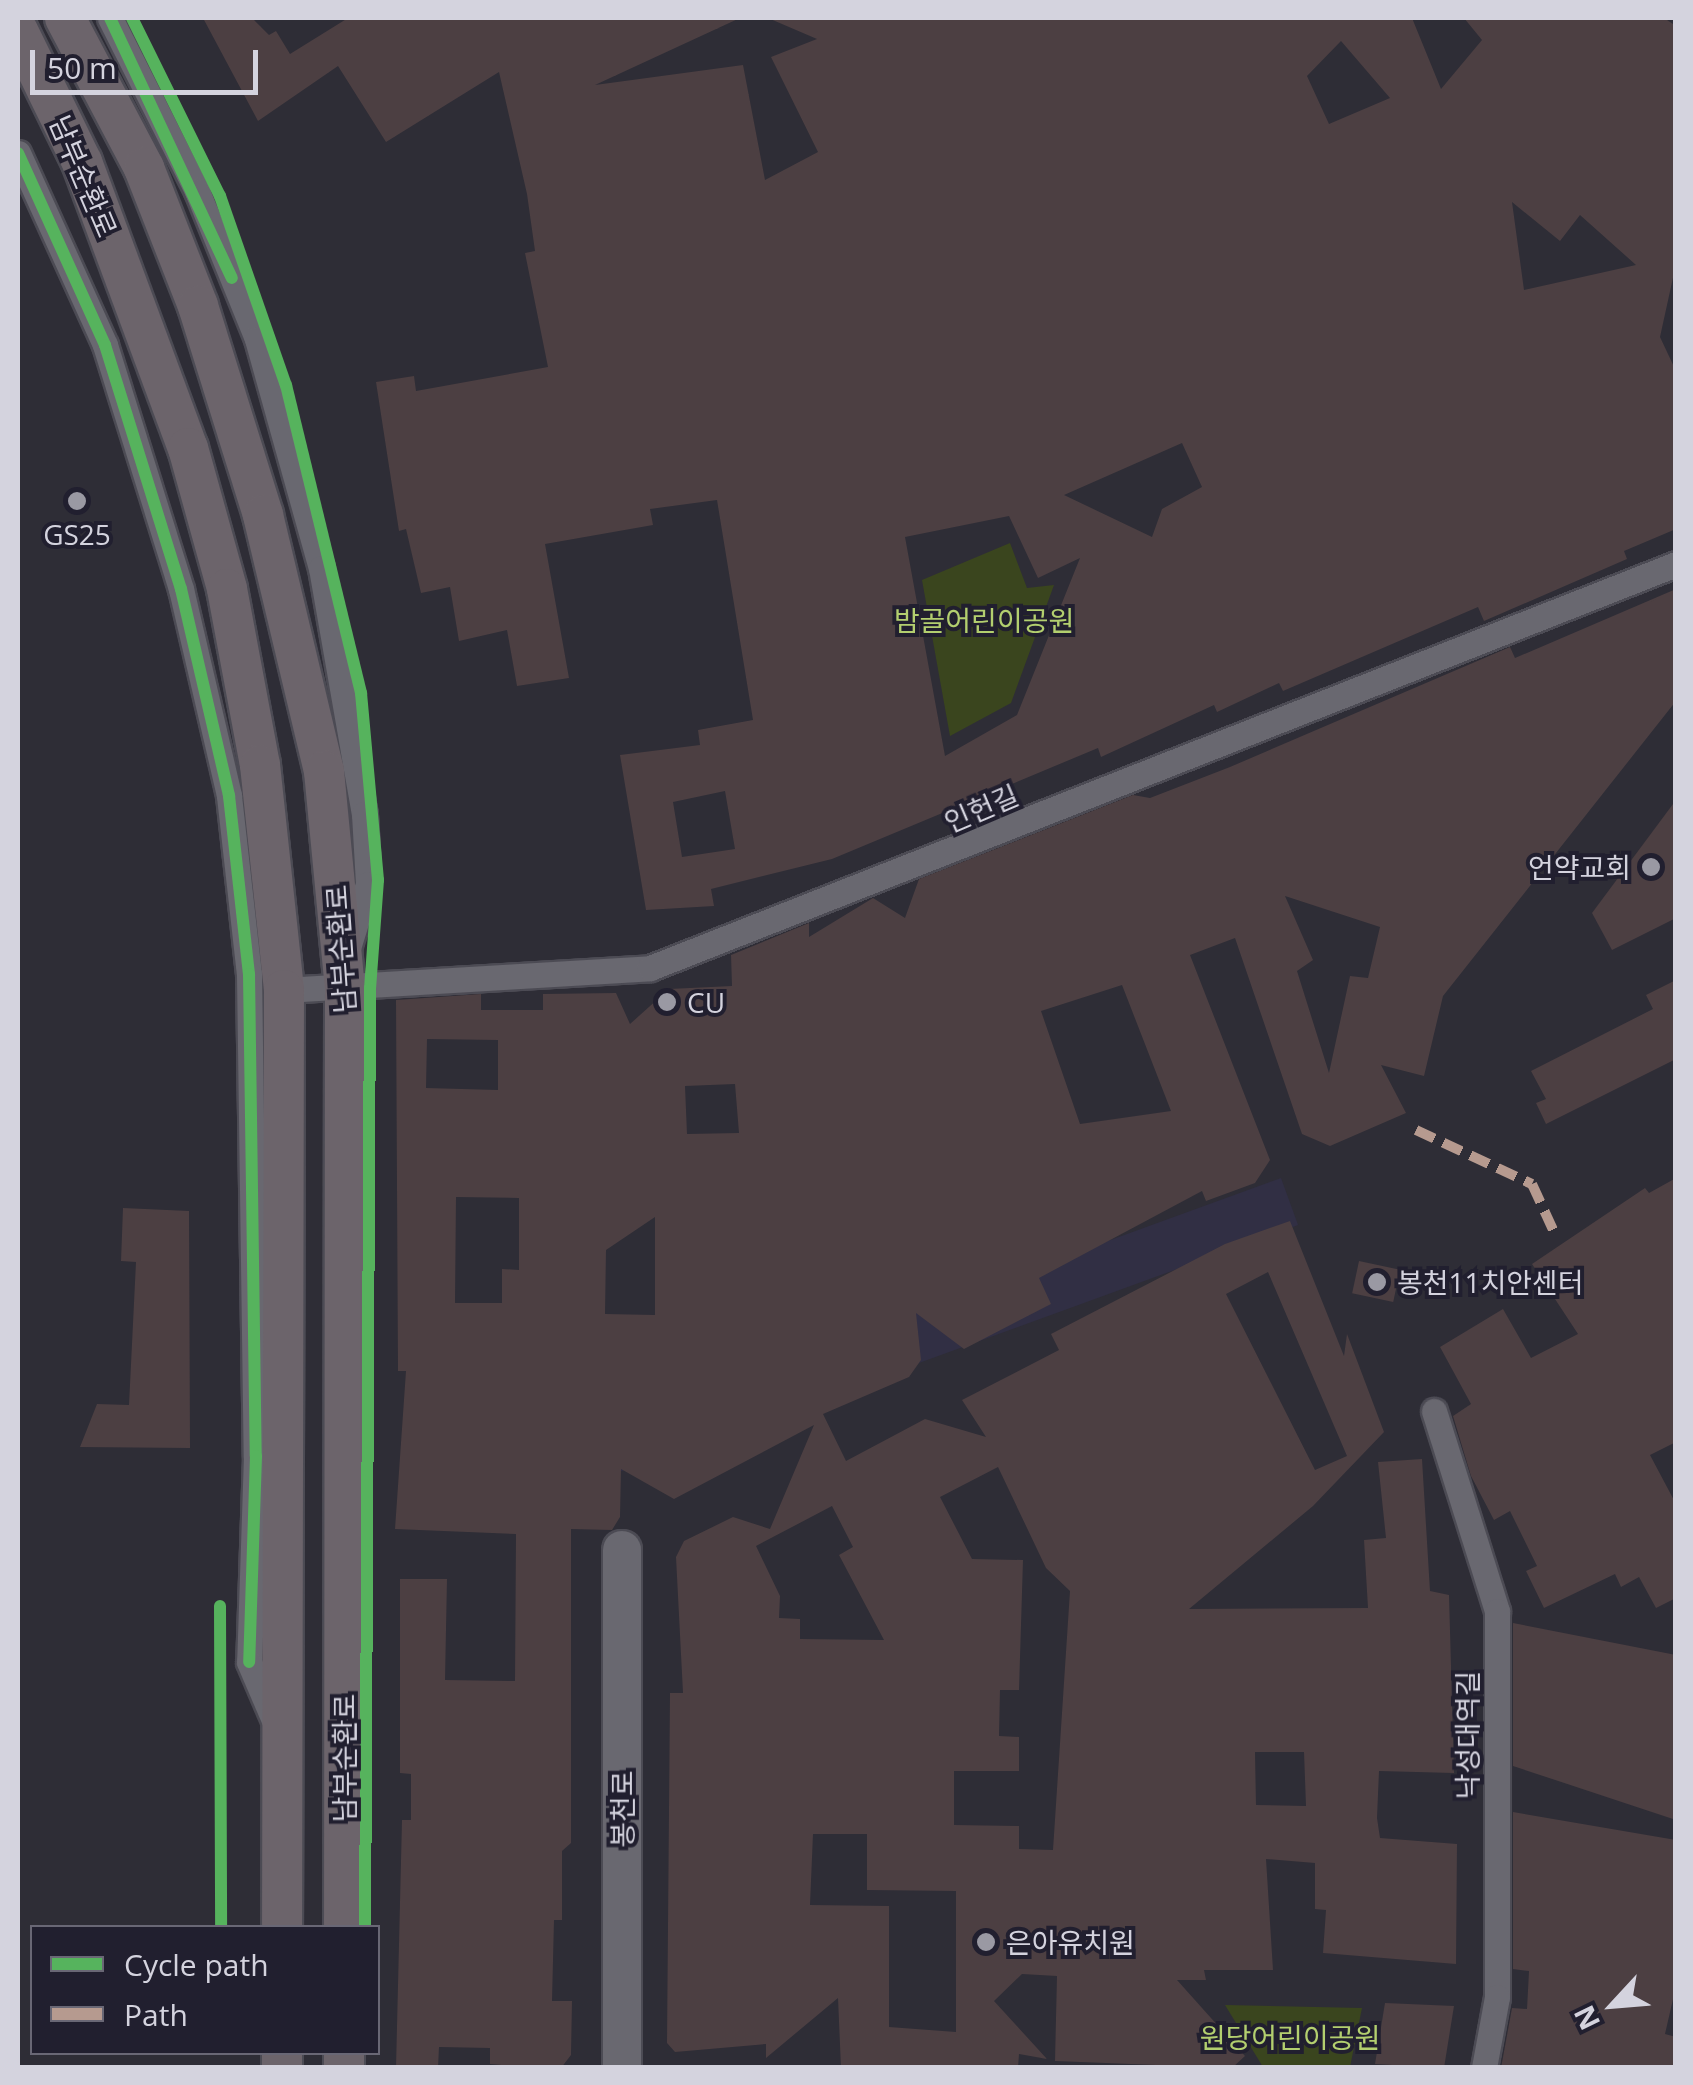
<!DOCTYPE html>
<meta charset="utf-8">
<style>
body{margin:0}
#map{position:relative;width:1693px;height:2085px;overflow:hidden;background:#2e2d36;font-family:"Open Sans","Noto Sans KR",sans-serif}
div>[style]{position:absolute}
.built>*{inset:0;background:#312f44;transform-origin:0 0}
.green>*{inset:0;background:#3a451e}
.building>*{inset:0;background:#4c3f42;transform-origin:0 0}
.roads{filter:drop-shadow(2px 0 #4c4b54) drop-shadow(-2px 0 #4c4b54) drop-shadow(0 2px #4c4b54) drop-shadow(0 -2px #4c4b54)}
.street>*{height:25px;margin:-12.5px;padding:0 12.5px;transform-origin:12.5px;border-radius:12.5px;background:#696870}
.secondary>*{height:38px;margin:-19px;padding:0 19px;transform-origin:19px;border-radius:19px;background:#696870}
.primary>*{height:40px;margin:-20px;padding:0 20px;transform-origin:20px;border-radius:20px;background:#6c646b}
.quiet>*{height:10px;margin-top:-5px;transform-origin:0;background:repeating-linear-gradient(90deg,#b69a8f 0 20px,transparent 0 30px)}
.cycleway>*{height:12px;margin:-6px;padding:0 6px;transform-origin:6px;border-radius:6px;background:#56b35d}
.dots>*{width:28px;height:28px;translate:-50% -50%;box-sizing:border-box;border:5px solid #211f2f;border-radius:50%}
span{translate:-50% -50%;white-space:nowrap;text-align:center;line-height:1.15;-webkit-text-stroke:8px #211f2f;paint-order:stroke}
.street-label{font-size:28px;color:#d4d3de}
.poi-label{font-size:28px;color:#d4d3de}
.right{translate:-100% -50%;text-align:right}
.left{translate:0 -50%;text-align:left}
.park-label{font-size:28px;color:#b3cf6f}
.frame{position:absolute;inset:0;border:20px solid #d4d3de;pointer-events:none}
.legend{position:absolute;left:30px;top:1925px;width:350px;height:130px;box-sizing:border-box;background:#211f2f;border:2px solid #696775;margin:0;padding:12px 18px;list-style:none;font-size:30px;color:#d4d3de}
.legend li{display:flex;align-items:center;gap:20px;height:50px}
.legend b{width:50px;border:2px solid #696775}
.north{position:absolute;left:1563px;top:1955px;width:100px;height:100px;-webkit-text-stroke:8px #211f2f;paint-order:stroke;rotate:244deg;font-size:28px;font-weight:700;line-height:40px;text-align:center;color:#d4d3de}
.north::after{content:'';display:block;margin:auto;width:35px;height:45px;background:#d4d3de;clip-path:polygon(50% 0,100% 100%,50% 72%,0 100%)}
.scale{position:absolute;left:30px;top:50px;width:228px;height:45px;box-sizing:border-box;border:5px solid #d4d3de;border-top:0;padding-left:12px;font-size:30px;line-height:35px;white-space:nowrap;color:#d4d3de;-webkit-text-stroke:8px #211f2f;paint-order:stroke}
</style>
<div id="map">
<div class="built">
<i style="left:1281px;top:1178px;width:50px;height:721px;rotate:70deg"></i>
</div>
<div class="green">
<i style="clip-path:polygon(1010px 543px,1027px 588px,1054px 585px,1011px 703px,950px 736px,922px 580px)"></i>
<i style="clip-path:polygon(1225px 2005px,1362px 2008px,1350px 2067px,1263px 2067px)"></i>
</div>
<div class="building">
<i style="clip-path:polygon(evenodd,203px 18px,252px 18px,269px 35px,276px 31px,290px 54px,348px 18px,740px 18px,595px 85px,743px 65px,765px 180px,818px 152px,771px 57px,817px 39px,768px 18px,1412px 18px,1441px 89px,1482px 40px,1464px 18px,1664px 18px,1676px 26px,1676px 264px,1660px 337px,1676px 371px,1676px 529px,1624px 551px,1627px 559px,1484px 621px,1478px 607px,1283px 691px,1279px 683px,1217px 712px,1214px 705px,1101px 757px,1098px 748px,832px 859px,711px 889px,714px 906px,646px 910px,620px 755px,700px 745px,698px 730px,753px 720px,717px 500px,650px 509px,653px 525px,545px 544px,569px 678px,517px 686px,507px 630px,459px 641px,450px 587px,421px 593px,406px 529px,399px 531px,376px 382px,414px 376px,416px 391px,548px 367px,525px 253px,535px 251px,527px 194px,499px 72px,386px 142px,338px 66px,258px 121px,203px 18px,1341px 41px,1390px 98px,1329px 124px,1307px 76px,1341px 41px,203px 18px,1512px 202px,1560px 241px,1580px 215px,1636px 265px,1524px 290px,1512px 202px,203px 18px,1182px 443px,1202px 487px,1162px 509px,1152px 537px,1064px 495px,1182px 443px,203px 18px,1009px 516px,1038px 578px,1080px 558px,1017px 715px,945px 756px,905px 537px,1009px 516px,203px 18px,725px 791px,735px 849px,682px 857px,673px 802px,725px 791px)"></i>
<i style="clip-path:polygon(evenodd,1676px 589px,1676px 701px,1443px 996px,1424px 1076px,1381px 1065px,1406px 1113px,1330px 1146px,1302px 1134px,1235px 938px,1190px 955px,1270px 1160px,1255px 1183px,1206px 1201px,1202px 1191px,1039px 1278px,1051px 1304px,964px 1349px,916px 1313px,921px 1360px,909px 1377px,823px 1414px,846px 1461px,925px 1419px,986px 1437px,962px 1400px,1059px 1350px,1051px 1334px,1225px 1244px,1290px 1221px,1344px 1356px,1347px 1334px,1384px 1432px,1313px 1506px,1189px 1609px,1368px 1608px,1364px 1540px,1386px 1538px,1378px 1462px,1422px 1459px,1430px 1591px,1449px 1595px,1454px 1773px,1379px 1771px,1377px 1818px,1380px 1838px,1457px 1844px,1456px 1964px,1323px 1953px,1326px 1910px,1315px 1909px,1315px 1863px,1266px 1859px,1273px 1970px,1204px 1970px,1206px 1980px,1177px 1980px,1245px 2056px,1232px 2068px,1055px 2061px,1057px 1976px,1022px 1974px,994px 2001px,1047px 2059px,1019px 2054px,1018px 2068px,841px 2068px,838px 1998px,766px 2058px,766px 2044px,675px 2052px,667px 2043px,670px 1693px,683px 1693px,676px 1557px,684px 1541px,733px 1517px,770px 1529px,814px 1425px,674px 1499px,621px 1469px,620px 1517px,612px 1530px,571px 1529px,571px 1843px,562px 1851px,562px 1920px,554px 1920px,552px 2001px,572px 2001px,571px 2055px,561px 2068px,533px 2068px,490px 2064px,490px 2048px,439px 2047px,438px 2068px,396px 2068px,402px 1820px,411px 1820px,411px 1774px,400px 1773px,400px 1579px,447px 1579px,445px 1680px,515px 1681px,516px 1534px,395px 1529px,406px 1371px,398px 1371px,396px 1000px,481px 994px,481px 1010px,543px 1010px,543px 994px,616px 993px,630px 1024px,669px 989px,732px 986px,731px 955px,809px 923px,809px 937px,873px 898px,905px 918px,919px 879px,1133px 795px,1150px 798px,1230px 767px,1510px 647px,1515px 658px,1676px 589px,1285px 896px,1380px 927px,1368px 978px,1350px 976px,1329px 1073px,1297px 971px,1313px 960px,1285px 896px,1676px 589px,1122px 985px,1171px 1111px,1080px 1124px,1041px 1011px,1122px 985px,1676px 589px,427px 1039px,498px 1040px,498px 1090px,426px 1088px,427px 1039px,1676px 589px,735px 1084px,739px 1133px,687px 1134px,685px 1086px,735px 1084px,1676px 589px,456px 1197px,519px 1198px,519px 1270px,502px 1269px,502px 1303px,455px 1303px,456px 1197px,1676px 589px,655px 1217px,655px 1315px,605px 1314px,606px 1250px,655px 1217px,1676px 589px,1268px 1272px,1347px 1456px,1315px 1470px,1226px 1294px,1268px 1272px,1676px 589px,998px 1467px,1046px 1568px,1070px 1591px,1053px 1850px,1019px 1849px,1019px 1826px,954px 1825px,954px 1771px,1019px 1771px,1019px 1737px,999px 1736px,1000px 1690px,1019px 1690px,1023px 1560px,972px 1559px,940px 1497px,998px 1467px,1676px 589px,832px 1506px,853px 1547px,839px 1555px,884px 1640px,800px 1639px,800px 1619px,779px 1618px,780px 1596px,756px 1546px,832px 1506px,1676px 589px,1255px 1752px,1304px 1752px,1306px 1806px,1256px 1805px,1255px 1752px,1676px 589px,813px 1834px,867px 1834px,867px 1890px,956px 1891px,956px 2032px,889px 2027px,889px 1906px,810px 1905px,813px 1834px)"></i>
<i style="clip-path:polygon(1676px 800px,1676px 918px,1612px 950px,1592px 913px)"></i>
<i style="clip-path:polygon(1676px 980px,1676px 1059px,1546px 1124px,1536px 1103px,1546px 1099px,1531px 1071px,1653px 1009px,1646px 995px)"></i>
<i style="clip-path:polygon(1676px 1178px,1676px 1442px,1650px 1455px,1676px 1504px,1676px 1598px,1656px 1608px,1639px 1577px,1621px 1587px,1615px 1574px,1544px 1608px,1526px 1571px,1537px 1566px,1510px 1511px,1494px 1520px,1471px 1476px,1453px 1416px,1471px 1404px,1440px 1347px,1503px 1309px,1531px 1358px,1578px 1334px,1532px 1264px,1645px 1188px,1649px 1193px)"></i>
<i style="clip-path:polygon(123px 1208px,189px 1211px,190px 1448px,80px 1447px,97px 1404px,129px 1405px,136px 1262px,121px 1261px)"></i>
<i style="left:1359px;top:1261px;width:42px;height:33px;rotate:12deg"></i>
<i style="clip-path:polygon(1513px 1623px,1676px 1655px,1676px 1820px,1513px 1766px)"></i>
<i style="clip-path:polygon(1513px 1812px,1676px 1840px,1676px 1986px,1665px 2034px,1676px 2037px,1676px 2068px,1501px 2068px,1512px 2008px,1527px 2009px,1529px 1971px,1513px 1969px)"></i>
<i style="clip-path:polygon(1385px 2003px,1454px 2006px,1444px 2068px,1375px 2064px)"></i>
</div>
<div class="roads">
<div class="street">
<i style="left:110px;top:18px;width:194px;rotate:63.3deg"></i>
<i style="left:197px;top:191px;width:160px;rotate:67.9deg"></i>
<i style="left:257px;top:339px;width:238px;rotate:74.4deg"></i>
<i style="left:321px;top:568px;width:250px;rotate:80.1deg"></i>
<i style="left:364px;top:814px;width:70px;rotate:86.7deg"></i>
<i style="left:368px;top:884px;width:67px;rotate:107.4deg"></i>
<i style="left:18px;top:153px;width:211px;rotate:65.6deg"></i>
<i style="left:105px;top:345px;width:256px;rotate:72.7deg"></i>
<i style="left:181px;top:589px;width:212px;rotate:76.9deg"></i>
<i style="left:229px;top:796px;width:179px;rotate:83.6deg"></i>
<i style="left:249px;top:974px;width:482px;rotate:89.2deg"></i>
<i style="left:256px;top:1456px;width:206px;rotate:91.9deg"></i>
<i style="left:249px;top:1662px;width:69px;rotate:66.8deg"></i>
<i style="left:284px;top:990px;width:367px;rotate:-3.4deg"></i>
<i style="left:650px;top:968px;width:1103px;rotate:-21.49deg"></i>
<i style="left:1434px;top:1411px;width:210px;rotate:72.5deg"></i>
<i style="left:1497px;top:1611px;width:386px;rotate:90deg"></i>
<i style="left:1497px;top:1997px;width:72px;rotate:100.4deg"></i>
</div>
<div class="secondary">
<i style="left:622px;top:1550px;width:518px;rotate:90deg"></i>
</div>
<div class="primary">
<i style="left:65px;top:18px;width:170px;rotate:62.2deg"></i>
<i style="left:144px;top:168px;width:148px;rotate:68.6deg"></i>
<i style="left:198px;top:306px;width:219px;rotate:72.7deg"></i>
<i style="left:263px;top:515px;width:263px;rotate:76.6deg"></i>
<i style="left:324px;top:771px;width:220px;rotate:84.5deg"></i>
<i style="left:345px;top:990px;width:938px;rotate:90.06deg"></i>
<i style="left:18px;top:31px;width:146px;rotate:64deg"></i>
<i style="left:82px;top:162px;width:305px;rotate:69.7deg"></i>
<i style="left:188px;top:448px;width:146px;rotate:74.5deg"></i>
<i style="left:227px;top:589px;width:179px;rotate:79.4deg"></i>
<i style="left:260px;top:765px;width:226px;rotate:83.9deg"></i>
<i style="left:284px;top:990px;width:938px;rotate:90.12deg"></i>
<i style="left:282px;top:2068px;width:16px;rotate:-90deg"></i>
<i style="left:344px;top:2068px;width:16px;rotate:-90deg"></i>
</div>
</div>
<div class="quiet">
<i style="left:1416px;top:1130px;width:128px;rotate:25deg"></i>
<i style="left:1532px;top:1184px;width:55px;rotate:65.3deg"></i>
</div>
<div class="cycleway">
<i style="left:110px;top:18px;width:287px;rotate:64.9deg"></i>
<i style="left:132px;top:18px;width:199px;rotate:63.7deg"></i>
<i style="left:220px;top:196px;width:200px;rotate:70.8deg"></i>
<i style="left:286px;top:385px;width:317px;rotate:76.3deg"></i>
<i style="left:361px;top:693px;width:188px;rotate:84.8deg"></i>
<i style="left:378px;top:880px;width:108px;rotate:94.2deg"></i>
<i style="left:370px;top:988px;width:940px;rotate:90.3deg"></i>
<i style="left:18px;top:153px;width:211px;rotate:65.6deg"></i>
<i style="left:105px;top:345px;width:256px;rotate:72.7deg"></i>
<i style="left:181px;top:589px;width:212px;rotate:76.9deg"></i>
<i style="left:229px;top:796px;width:179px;rotate:83.6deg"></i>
<i style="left:249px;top:974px;width:482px;rotate:89.2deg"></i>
<i style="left:256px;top:1456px;width:206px;rotate:91.9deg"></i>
<i style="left:220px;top:1606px;width:322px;rotate:89.8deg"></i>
</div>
<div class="dots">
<i style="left:77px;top:501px;background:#9a99a3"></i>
<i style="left:1651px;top:867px;background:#9a99a3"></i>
<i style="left:667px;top:1002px;background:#9a99a3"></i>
<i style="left:1377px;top:1282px;background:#9a99a3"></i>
<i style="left:986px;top:1942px;background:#9a99a3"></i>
</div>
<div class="street-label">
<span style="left:84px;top:176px;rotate:67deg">남부순환로</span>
<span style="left:981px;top:808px;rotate:-23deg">인헌길</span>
<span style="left:340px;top:949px;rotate:-94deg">남부순환로</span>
<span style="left:1467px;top:1735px;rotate:-90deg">낙성대역길</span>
<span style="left:344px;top:1758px;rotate:-90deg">남부순환로</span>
<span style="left:622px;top:1809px;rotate:-90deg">봉천로</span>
</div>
<div class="poi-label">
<span style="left:77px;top:534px">GS25</span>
<span class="right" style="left:1631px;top:867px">언약교회</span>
<span class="left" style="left:687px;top:1002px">CU</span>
<span class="left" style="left:1397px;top:1282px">봉천11치안센터</span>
<span class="left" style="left:1006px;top:1942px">은아유치원</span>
</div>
<div class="park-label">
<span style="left:984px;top:620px">밤골어린이공원</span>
<span style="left:1290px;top:2037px">원당어린이공원</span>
</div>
<div class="frame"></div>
<ul class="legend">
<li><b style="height:12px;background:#56b35d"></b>Cycle path</li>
<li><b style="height:12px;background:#b69a8f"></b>Path</li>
</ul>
<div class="north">N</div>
<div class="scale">50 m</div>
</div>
